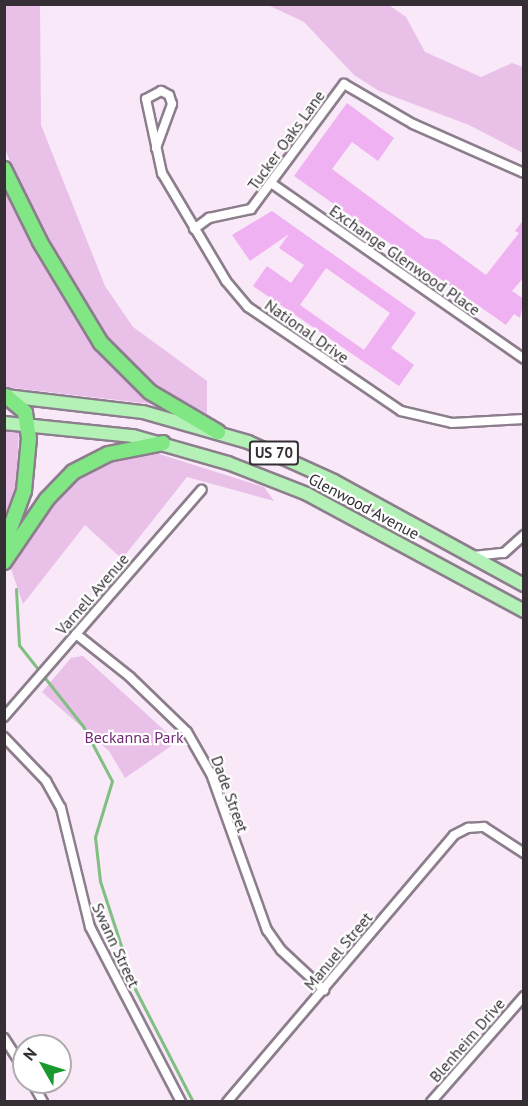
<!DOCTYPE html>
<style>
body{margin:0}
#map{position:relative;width:528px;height:1106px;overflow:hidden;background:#f8e8f8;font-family:"PT Sans",sans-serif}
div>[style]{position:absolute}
.green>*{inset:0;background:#e8c0e8}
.stream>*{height:3px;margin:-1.5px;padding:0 1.5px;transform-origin:1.5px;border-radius:1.5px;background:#7fbf81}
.building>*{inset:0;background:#efb1f1}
.roads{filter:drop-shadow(2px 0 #8c7e8c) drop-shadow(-2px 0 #8c7e8c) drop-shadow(0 2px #8c7e8c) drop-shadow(0 -2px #8c7e8c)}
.minor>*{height:8px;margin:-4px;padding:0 4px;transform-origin:4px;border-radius:4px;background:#fff}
.primary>*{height:12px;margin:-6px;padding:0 6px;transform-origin:6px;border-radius:6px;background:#b3f1b6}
.motorway>*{height:14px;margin:-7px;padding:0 7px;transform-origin:7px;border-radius:7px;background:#81e785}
span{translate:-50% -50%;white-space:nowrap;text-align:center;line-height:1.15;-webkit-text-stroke:4.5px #fff;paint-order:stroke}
.shield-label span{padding:2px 4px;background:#fff;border:2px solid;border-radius:4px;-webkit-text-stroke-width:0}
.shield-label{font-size:15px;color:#352f35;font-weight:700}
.street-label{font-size:16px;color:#352f35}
.park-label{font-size:16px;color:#712a75}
.frame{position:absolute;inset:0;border:6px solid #352f35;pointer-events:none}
.north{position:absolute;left:12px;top:1034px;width:60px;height:60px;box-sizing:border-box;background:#fff;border:2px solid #aeacae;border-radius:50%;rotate:309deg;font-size:16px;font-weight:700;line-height:24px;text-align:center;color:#352f35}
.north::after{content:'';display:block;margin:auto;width:21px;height:27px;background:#199a2e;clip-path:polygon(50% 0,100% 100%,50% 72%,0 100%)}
</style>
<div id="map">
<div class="green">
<i style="clip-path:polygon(5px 5px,40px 5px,41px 125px,105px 286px,133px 327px,207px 381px,207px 414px,145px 380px,115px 351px,85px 309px,17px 181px,5px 148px)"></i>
<i style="clip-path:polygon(268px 5px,389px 5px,406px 17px,425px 52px,481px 77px,512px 63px,523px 67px,523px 153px,469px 125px,379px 91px,354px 75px,304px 22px)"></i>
<i style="clip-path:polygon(4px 179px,68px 302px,98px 349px,152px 404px,5px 387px)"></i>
<i style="clip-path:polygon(19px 428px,16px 490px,5px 527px,5px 430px)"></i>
<i style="clip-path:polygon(156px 453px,264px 487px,274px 501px,187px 477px,122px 559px,85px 525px,23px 604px,9px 563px,74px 476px,113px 456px)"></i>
<i style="clip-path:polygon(83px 656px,177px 742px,125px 778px,109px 751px,42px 692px,71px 658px)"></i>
</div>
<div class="stream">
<i style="left:16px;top:589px;width:56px;rotate:86.9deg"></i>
<i style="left:19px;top:645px;width:103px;rotate:51.7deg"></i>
<i style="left:83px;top:726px;width:62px;rotate:62.2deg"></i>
<i style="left:112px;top:781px;width:59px;rotate:106.9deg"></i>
<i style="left:95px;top:837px;width:44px;rotate:83.5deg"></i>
<i style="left:100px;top:881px;width:114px;rotate:72deg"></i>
<i style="left:135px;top:989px;width:127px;rotate:62.8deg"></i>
</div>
<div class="building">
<i style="clip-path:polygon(347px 103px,394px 138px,378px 161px,352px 142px,332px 169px,425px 238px,438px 240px,486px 275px,519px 233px,515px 231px,524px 219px,524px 277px,512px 291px,524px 299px,520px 318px,514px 314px,506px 325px,294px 176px)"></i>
<i style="clip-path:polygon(evenodd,272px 211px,416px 313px,391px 348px,414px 365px,399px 386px,253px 286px,267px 266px,291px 283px,304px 265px,279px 248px,289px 234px,250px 261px,232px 235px,272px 211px,326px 268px,390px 313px,364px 350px,300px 305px,326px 268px)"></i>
</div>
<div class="roads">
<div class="minor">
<i style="left:156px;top:148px;width:47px;rotate:-70deg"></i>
<i style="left:172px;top:104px;width:9px;rotate:-108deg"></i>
<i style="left:169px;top:95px;width:9px;rotate:-153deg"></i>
<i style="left:161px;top:91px;width:17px;rotate:152deg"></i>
<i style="left:146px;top:99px;width:76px;rotate:77.8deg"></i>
<i style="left:162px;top:173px;width:126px;rotate:59.3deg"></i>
<i style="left:226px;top:281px;width:34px;rotate:50deg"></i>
<i style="left:248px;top:307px;width:185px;rotate:34.2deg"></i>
<i style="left:401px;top:411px;width:52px;rotate:13.2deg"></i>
<i style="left:452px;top:423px;width:72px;rotate:-3.2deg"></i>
<i style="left:271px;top:183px;width:308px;rotate:34.8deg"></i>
<i style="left:194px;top:229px;width:19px;rotate:-36deg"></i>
<i style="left:209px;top:218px;width:43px;rotate:-12.1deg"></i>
<i style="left:251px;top:209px;width:156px;rotate:-53.4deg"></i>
<i style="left:344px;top:84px;width:80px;rotate:30.1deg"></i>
<i style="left:413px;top:124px;width:121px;rotate:23.8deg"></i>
<i style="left:473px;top:556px;width:31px;rotate:-6deg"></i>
<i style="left:504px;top:553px;width:27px;rotate:-42deg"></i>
<i style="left:76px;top:634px;width:69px;rotate:38.5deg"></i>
<i style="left:130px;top:677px;width:79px;rotate:44deg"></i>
<i style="left:187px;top:732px;width:48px;rotate:60.3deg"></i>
<i style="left:211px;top:774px;width:166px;rotate:70.3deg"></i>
<i style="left:267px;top:930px;width:24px;rotate:55deg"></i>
<i style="left:281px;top:950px;width:59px;rotate:42.9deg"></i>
<i style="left:4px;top:717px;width:301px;rotate:-49deg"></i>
<i style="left:4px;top:737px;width:61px;rotate:46.3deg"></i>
<i style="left:46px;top:781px;width:31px;rotate:61deg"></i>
<i style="left:61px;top:808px;width:122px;rotate:76.3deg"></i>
<i style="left:90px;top:927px;width:197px;rotate:62.5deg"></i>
<i style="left:4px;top:1038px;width:37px;rotate:57deg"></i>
<i style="left:32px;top:1082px;width:23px;rotate:61deg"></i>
<i style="left:227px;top:1102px;width:350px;rotate:-49.6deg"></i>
<i style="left:454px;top:835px;width:16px;rotate:-27deg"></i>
<i style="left:468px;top:828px;width:16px;rotate:-4deg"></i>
<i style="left:484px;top:827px;width:48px;rotate:33deg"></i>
<i style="left:431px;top:1102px;width:141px;rotate:-48.7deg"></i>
</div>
<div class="primary">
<i style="left:6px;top:396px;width:138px;rotate:6.7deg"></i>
<i style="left:143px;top:412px;width:109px;rotate:15.9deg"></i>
<i style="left:248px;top:442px;width:94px;rotate:24.4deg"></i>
<i style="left:334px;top:481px;width:217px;rotate:28.7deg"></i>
<i style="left:4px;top:423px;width:130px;rotate:5.8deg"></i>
<i style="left:133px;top:436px;width:99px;rotate:15.9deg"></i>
<i style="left:228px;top:463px;width:85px;rotate:21.4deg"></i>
<i style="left:307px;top:494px;width:247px;rotate:28.3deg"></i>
</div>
<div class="motorway">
<i style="left:4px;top:169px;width:81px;rotate:63.7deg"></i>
<i style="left:40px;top:242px;width:118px;rotate:58.9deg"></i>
<i style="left:101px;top:343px;width:69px;rotate:45deg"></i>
<i style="left:150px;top:392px;width:79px;rotate:30.5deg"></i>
<i style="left:4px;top:545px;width:58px;rotate:-69.7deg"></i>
<i style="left:24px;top:491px;width:53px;rotate:-84.6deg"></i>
<i style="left:29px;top:438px;width:26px;rotate:-99deg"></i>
<i style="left:25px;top:412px;width:25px;rotate:-140deg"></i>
<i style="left:4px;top:562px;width:76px;rotate:-55.7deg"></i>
<i style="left:47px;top:499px;width:37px;rotate:-46deg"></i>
<i style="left:73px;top:472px;width:39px;rotate:-27deg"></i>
<i style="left:108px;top:454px;width:56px;rotate:-11.3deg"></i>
</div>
</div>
<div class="shield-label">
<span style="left:274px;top:453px">US 70</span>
</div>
<div class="street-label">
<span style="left:286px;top:140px;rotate:-54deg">Tucker Oaks Lane</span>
<span style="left:405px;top:260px;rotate:35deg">Exchange Glenwood Place</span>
<span style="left:307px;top:331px;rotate:35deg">National Drive</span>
<span style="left:364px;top:506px;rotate:28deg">Glenwood Avenue</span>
<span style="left:92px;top:594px;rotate:-49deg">Varnell Avenue</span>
<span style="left:230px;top:794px;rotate:70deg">Dade Street</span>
<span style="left:116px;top:945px;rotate:65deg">Swann Street</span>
<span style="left:338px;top:951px;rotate:-50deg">Manuel Street</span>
<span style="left:467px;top:1040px;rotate:-49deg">Blenheim Drive</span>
</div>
<div class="park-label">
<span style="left:134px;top:737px">Beckanna Park</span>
</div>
<div class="frame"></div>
<div class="north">N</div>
</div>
